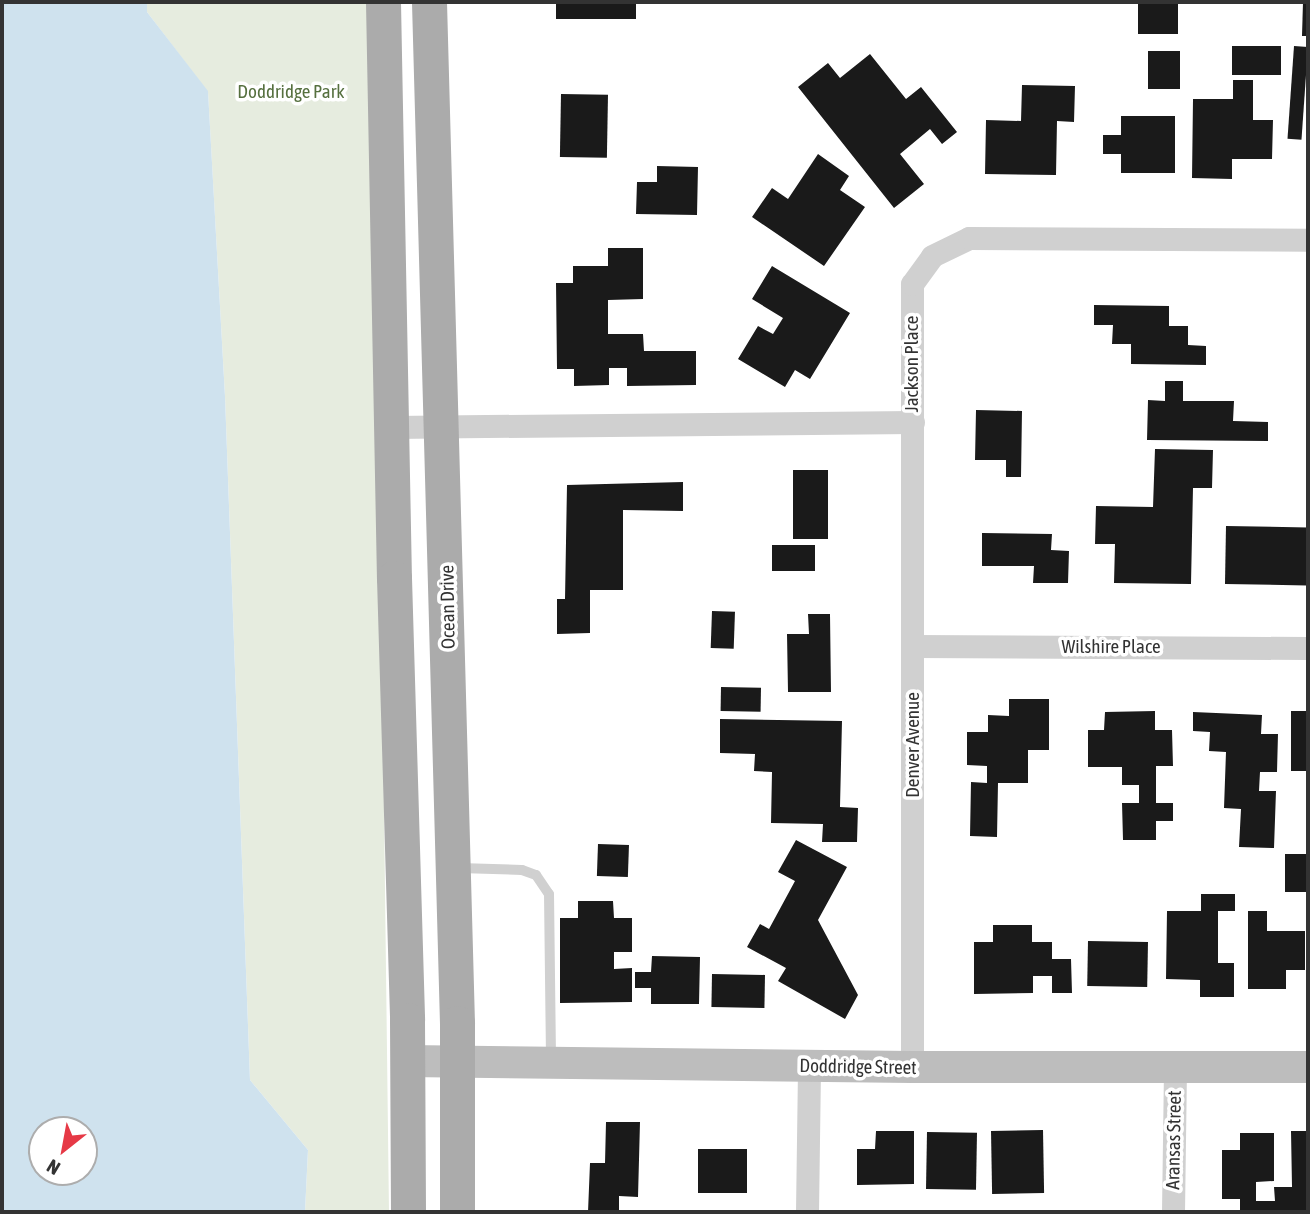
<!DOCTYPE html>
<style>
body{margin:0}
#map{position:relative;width:1310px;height:1214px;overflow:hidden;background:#fff;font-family:"Asap Condensed",sans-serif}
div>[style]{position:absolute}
.green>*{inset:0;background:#e6ecdf}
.water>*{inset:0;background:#cfe2ee}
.building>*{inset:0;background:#1a1a1a;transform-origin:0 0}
.service>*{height:10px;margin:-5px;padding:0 5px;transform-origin:5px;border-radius:5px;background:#d0d0d0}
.minor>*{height:23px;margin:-11.5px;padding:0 11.5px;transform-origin:11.5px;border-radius:11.5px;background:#d0d0d0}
.secondary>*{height:32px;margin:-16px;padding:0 16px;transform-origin:16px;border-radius:16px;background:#bdbdbd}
.primary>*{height:35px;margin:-17.5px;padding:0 17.5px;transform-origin:17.5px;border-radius:17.5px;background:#ababab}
span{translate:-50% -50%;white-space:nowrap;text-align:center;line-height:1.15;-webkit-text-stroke:7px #fff;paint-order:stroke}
.park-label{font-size:19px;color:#56703f}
.street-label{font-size:19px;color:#333}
.frame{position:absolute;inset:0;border:4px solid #333;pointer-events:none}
.north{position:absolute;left:28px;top:1116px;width:70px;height:70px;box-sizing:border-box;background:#fff;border:2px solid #adadad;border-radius:50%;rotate:211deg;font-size:19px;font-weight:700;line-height:28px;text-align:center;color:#333}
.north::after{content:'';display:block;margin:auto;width:24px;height:32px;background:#e63946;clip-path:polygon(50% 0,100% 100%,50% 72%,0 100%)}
</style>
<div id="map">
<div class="green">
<i style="clip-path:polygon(147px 2px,374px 2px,389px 1212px,305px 1212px,308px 1150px,250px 1080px,225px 396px,208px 92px,147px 12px)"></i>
</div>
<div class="water">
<i style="clip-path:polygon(evenodd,2px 2px,147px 2px,147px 12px,208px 91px,225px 396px,250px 1080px,308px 1150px,305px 1212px,2px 1212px,2px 2px,42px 1130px,84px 1130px,84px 1172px,42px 1172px,42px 1130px)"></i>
</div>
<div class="building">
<i style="left:556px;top:2px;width:80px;height:17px"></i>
<i style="left:1138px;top:2px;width:40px;height:32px"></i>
<i style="clip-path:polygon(1303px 2px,1308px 2px,1308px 36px,1302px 36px)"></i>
<i style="left:1281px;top:46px;width:29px;height:49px;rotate:90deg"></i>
<i style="left:1294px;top:46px;width:14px;height:93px;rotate:4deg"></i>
<i style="left:1148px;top:51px;width:32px;height:38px"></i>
<i style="clip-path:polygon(870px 54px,906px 99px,921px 87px,957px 132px,942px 144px,930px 129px,900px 154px,924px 184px,894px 208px,798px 87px,828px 63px,840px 78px)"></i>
<i style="clip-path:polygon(1233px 80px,1253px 80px,1253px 120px,1273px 120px,1272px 159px,1232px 159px,1232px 179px,1192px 178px,1193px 99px,1233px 99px)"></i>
<i style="clip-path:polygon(1022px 85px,1075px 86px,1074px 122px,1057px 121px,1056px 175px,985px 174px,986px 120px,1021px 121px)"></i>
<i style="left:561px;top:94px;width:47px;height:63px;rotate:1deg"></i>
<i style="clip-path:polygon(1121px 116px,1175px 116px,1175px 173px,1121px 173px,1121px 154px,1103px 154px,1103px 135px,1121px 135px)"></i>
<i style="clip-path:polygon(818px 154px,849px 176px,840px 190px,865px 207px,824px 266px,752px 217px,772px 188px,788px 199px)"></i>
<i style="clip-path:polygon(657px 166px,698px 167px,697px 215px,636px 214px,637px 182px,657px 182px)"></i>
<i style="clip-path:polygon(608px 248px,643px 248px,643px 299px,608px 300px,608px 334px,643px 334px,644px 351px,696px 351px,696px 385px,627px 386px,627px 368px,609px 368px,609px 385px,574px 386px,574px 369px,557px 369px,556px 283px,573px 283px,573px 266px,608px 266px)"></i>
<i style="clip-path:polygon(772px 266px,850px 313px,810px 379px,795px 370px,785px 387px,738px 359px,758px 326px,773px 334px,783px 318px,752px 299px)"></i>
<i style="clip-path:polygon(1094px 305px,1169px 306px,1169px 326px,1188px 326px,1188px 345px,1206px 346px,1206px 365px,1131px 364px,1131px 344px,1112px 344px,1113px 325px,1094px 325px)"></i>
<i style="clip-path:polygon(1165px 381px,1183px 381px,1183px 401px,1234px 401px,1233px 421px,1268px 422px,1268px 441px,1147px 440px,1148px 400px,1165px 401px)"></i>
<i style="clip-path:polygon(976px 410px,1022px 411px,1021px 477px,1006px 477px,1006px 460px,975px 460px)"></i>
<i style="clip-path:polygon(1155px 449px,1213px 450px,1212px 488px,1193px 488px,1191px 584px,1114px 583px,1115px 544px,1095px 544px,1096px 506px,1153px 507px)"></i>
<i style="left:793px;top:470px;width:35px;height:69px"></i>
<i style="clip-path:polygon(683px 482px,683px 511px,623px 510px,623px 590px,590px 590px,590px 633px,557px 634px,557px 599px,565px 599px,567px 485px)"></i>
<i style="left:1226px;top:526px;width:82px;height:58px;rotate:1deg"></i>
<i style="clip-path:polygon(982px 533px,1052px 534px,1051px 550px,1069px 551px,1068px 583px,1033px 583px,1034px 566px,982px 566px)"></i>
<i style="left:772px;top:545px;width:43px;height:26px"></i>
<i style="left:712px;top:611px;width:23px;height:37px;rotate:2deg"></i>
<i style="clip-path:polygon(808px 614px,830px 614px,831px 692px,788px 692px,787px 634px,809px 634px)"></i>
<i style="left:721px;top:687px;width:40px;height:24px;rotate:1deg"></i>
<i style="clip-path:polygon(1009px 699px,1049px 699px,1049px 750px,1028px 750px,1028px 783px,998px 783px,997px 837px,970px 836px,971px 782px,987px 783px,987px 766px,967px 765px,967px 732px,988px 732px,988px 715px,1009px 716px)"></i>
<i style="clip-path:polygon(1155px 711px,1155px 730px,1172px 730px,1173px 766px,1156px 766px,1156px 803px,1173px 803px,1173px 821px,1156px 821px,1156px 840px,1123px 840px,1122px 803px,1139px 803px,1139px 785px,1122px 785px,1122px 767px,1088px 767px,1088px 730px,1104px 730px,1105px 712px)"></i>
<i style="left:1308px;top:711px;width:60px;height:17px;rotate:90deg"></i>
<i style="clip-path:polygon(1193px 712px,1262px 715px,1261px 734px,1278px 734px,1277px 772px,1260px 772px,1259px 791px,1276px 791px,1274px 848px,1239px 847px,1241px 809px,1224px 808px,1226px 752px,1209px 751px,1210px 732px,1193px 731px)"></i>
<i style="clip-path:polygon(720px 719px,842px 721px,840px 807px,858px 808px,857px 842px,822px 842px,823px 824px,771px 823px,772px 772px,754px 771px,755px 754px,720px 753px)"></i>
<i style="clip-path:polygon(796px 840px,847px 867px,818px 920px,858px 995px,845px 1019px,778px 981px,786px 968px,747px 947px,760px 924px,769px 929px,795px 881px,778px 872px)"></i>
<i style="left:598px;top:844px;width:31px;height:32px;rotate:2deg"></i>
<i style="left:1285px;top:854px;width:23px;height:38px"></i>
<i style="clip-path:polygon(1201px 894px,1235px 894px,1235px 911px,1218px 911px,1218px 963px,1234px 963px,1234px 997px,1200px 997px,1200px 980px,1166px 979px,1167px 911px,1201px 911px)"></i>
<i style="clip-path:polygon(578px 901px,613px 901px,614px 918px,632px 918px,632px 952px,614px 952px,614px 969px,632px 968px,632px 1002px,560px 1003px,560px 918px,578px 918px)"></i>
<i style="clip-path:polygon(1248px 911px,1267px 911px,1267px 931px,1305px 931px,1305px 970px,1286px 970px,1286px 989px,1248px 989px)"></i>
<i style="clip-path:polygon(993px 925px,1032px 925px,1032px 942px,1052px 942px,1052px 959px,1071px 959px,1072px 993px,1052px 993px,1052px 976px,1033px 976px,1033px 993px,974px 994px,974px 942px,993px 942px)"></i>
<i style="left:1088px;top:941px;width:60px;height:45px;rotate:1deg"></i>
<i style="clip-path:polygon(652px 956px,700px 957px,699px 1004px,651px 1004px,651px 988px,635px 988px,635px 972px,651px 972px)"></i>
<i style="left:712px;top:974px;width:53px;height:33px;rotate:1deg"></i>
<i style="clip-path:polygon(606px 1122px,640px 1122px,638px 1197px,619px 1196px,619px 1212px,588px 1212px,590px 1163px,605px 1163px)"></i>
<i style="left:1043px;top:1130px;width:63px;height:52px;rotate:89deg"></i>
<i style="clip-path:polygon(876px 1131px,914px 1131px,914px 1184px,857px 1185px,857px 1149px,875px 1149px)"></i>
<i style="clip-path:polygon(1291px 1131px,1308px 1131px,1308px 1212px,1240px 1212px,1240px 1199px,1222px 1199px,1222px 1150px,1240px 1150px,1240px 1133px,1274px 1133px,1274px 1181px,1256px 1182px,1256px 1201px,1275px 1201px,1274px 1187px,1292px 1187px)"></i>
<i style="left:927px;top:1132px;width:50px;height:57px;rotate:1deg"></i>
<i style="left:698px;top:1149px;width:49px;height:44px"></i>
</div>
<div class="service">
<i style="left:459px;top:868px;width:63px;rotate:1.8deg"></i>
<i style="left:522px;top:870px;width:15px;rotate:20deg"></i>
<i style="left:536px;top:875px;width:23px;rotate:56deg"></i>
<i style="left:549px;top:894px;width:167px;rotate:89.3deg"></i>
</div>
<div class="minor">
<i style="left:392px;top:427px;width:521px;rotate:-0.55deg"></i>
<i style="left:913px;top:646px;width:395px;rotate:0.3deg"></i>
<i style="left:912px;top:1067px;width:783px;rotate:-90deg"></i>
<i style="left:912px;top:284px;width:34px;rotate:-54deg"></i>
<i style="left:932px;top:256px;width:41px;rotate:-25.9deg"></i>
<i style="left:969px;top:238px;width:339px;rotate:0.3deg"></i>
<i style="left:807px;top:1212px;width:146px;rotate:-89.2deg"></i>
<i style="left:1173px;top:1212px;width:145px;rotate:-89.2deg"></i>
</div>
<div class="secondary">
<i style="left:407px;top:1061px;width:505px;rotate:0.68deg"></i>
<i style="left:912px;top:1067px;width:396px"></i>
</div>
<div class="primary">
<i style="left:383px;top:2px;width:576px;rotate:88.91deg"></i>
<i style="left:394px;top:578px;width:442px;rotate:88.3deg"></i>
<i style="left:407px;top:1020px;width:192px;rotate:89.7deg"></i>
<i style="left:429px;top:2px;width:1021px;rotate:88.43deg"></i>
<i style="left:457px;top:1023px;width:189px;rotate:90deg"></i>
</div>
<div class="park-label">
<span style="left:291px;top:92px">Doddridge Park</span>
</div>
<div class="street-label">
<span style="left:912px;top:364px;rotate:-90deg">Jackson Place</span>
<span style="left:448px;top:607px;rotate:-91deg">Ocean Drive</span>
<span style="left:1111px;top:647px">Wilshire Place</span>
<span style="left:913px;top:745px;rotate:-90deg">Denver Avenue</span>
<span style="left:858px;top:1067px;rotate:1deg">Doddridge Street</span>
<span style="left:1174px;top:1140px;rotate:-89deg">Aransas Street</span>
</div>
<div class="frame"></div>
<div class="north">N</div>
</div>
